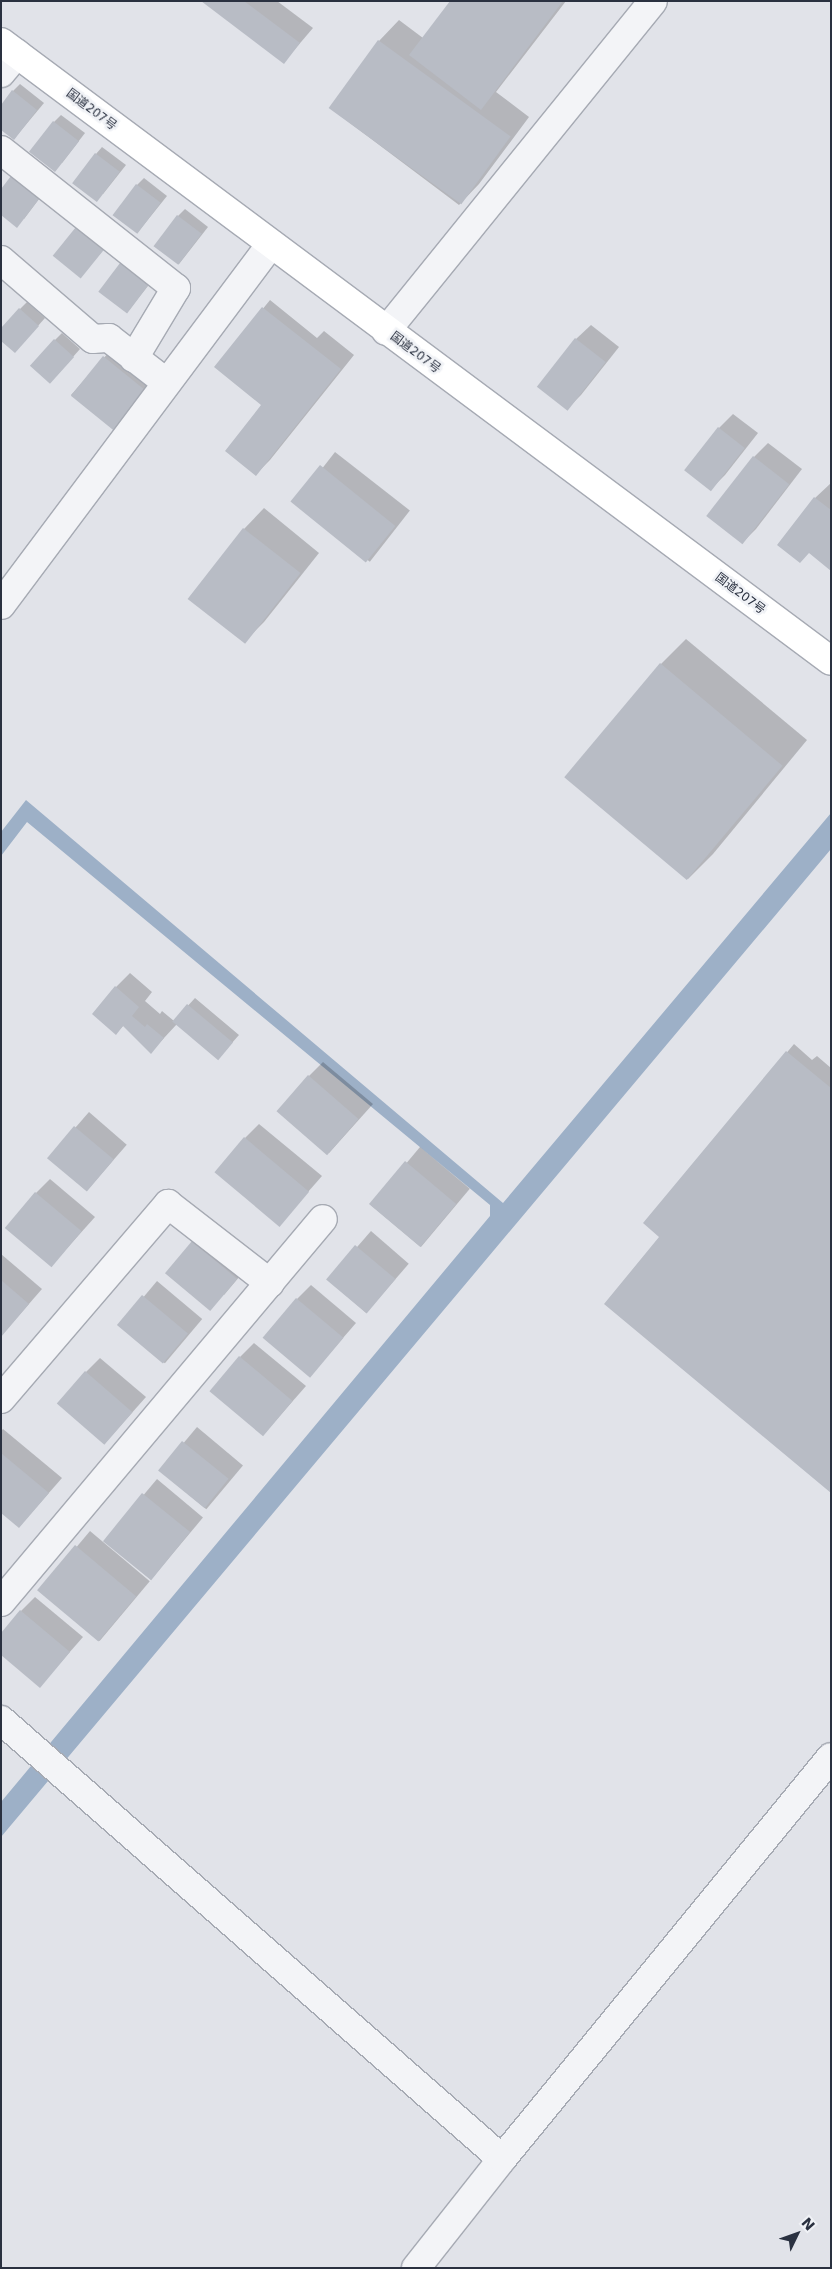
<!DOCTYPE html>
<meta charset="utf-8">
<style>
body{margin:0}
#map{position:relative;width:832px;height:2269px;overflow:hidden;background:#e1e3e9;font-family:"DejaVu Sans","Noto Sans JP",sans-serif}
div>[style]{position:absolute}
.water>*{inset:0;background:#9db0c7}
.shadow>*{inset:0;background:#0003;transform-origin:0 0}
.building>*{inset:0;background:#b8bcc5;transform-origin:0 0}
.roads{filter:drop-shadow(1px 0 #a6aab3) drop-shadow(-1px 0 #a6aab3) drop-shadow(0 1px #a6aab3) drop-shadow(0 -1px #a6aab3)}
.minor>*{height:28px;margin:-14px;padding:0 14px;transform-origin:14px;border-radius:14px;background:#f3f4f7}
.trunk>*{height:28px;margin:-14px;padding:0 14px;transform-origin:14px;border-radius:14px;background:#fff}
span{translate:-50% -50%;white-space:nowrap;text-align:center;line-height:1.15;-webkit-text-stroke:5px #f0f2f6;paint-order:stroke}
.street-label{font-size:12px;color:#2a3140}
.frame{position:absolute;inset:0;border:2px solid #2a3140;pointer-events:none}
.north{position:absolute;left:772px;top:2209px;width:50px;height:50px;-webkit-text-stroke:4px #f0f2f6;paint-order:stroke;rotate:48deg;font-size:14px;font-weight:700;line-height:20px;text-align:center;color:#2a3140}
.north::after{content:'';display:block;margin:auto;width:18px;height:22px;background:#2a3140;clip-path:polygon(50% 0,100% 100%,50% 72%,0 100%)}
</style>
<div id="map">
<div class="water">
<i style="clip-path:polygon(26px 800px,503px 1203px,831px 813px,831px 849px,1px 1837px,1px 1802px,490px 1216px,490px 1205px,27px 822px,1px 856px,1px 832px)"></i>
</div>
<div class="shadow">
<i style="clip-path:polygon(203px 1px,277px 1px,313px 28px,284px 62px)"></i>
<i style="clip-path:polygon(451px 1px,566px 1px,496px 92px,529px 117px,479px 184px,459px 205px,330px 108px,379px 41px,399px 20px,423px 38px)"></i>
<i style="clip-path:polygon(20px 84px,44px 103px,14px 139px,13px 91px)"></i>
<i style="clip-path:polygon(61px 115px,85px 133px,62px 163px,54px 122px)"></i>
<i style="clip-path:polygon(102px 147px,126px 165px,103px 194px,96px 154px)"></i>
<i style="clip-path:polygon(19px 170px,45px 191px,24px 219px,12px 177px)"></i>
<i style="clip-path:polygon(144px 178px,167px 196px,138px 232px,137px 185px)"></i>
<i style="clip-path:polygon(185px 209px,208px 227px,179px 264px,178px 216px)"></i>
<i style="clip-path:polygon(83px 221px,110px 242px,81px 276px,76px 228px)"></i>
<i style="left:128px;top:256px;width:34px;height:45px;rotate:38deg"></i>
<i style="clip-path:polygon(270px 300px,317px 338px,324px 331px,354px 355px,270px 460px,256px 474px,266px 401px,216px 367px)"></i>
<i style="clip-path:polygon(27px 302px,45px 318px,22px 344px,20px 309px)"></i>
<i style="clip-path:polygon(591px 325px,619px 347px,581px 395px,567px 409px,539px 387px,576px 339px)"></i>
<i style="clip-path:polygon(62px 333px,80px 349px,57px 375px,55px 340px)"></i>
<i style="clip-path:polygon(118px 342px,161px 378px,129px 417px,71px 395px)"></i>
<i style="clip-path:polygon(733px 414px,758px 433px,725px 475px,711px 489px,719px 428px)"></i>
<i style="clip-path:polygon(768px 443px,802px 469px,756px 529px,742px 543px,754px 457px)"></i>
<i style="left:335px;top:452px;width:95px;height:65px;rotate:38deg"></i>
<i style="clip-path:polygon(831px 483px,831px 569px,810px 552px,779px 545px,815px 498px)"></i>
<i style="clip-path:polygon(264px 508px,319px 553px,264px 622px,244px 642px,189px 598px,244px 529px)"></i>
<i style="clip-path:polygon(686px 639px,807px 740px,713px 854px,688px 879px,567px 778px,661px 664px)"></i>
<i style="clip-path:polygon(130px 973px,152px 992px,145px 1001px,160px 1014px,162px 1011px,174px 1021px,195px 998px,239px 1035px,223px 1053px,177px 1024px,151px 1052px,124px 1025px,116px 1033px,116px 987px)"></i>
<i style="clip-path:polygon(794px 1044px,812px 1060px,817px 1056px,831px 1068px,831px 1492px,666px 1231px,644px 1223px)"></i>
<i style="clip-path:polygon(323px 1062px,373px 1104px,329px 1153px,309px 1076px)"></i>
<i style="left:89px;top:1112px;width:50px;height:61px;rotate:41deg"></i>
<i style="clip-path:polygon(259px 1124px,322px 1176px,279px 1225px,245px 1138px)"></i>
<i style="left:420px;top:1147px;width:65px;height:76px;rotate:40deg"></i>
<i style="clip-path:polygon(50px 1179px,95px 1217px,51px 1266px,36px 1193px)"></i>
<i style="clip-path:polygon(207px 1228px,250px 1264px,224px 1295px,193px 1242px)"></i>
<i style="left:371px;top:1231px;width:50px;height:65px;rotate:41deg"></i>
<i style="clip-path:polygon(1px 1254px,42px 1289px,1px 1336px)"></i>
<i style="left:157px;top:1281px;width:59px;height:58px;rotate:40deg"></i>
<i style="clip-path:polygon(311px 1285px,356px 1323px,310px 1376px,297px 1299px)"></i>
<i style="clip-path:polygon(254px 1343px,306px 1386px,263px 1435px,240px 1357px)"></i>
<i style="clip-path:polygon(100px 1358px,146px 1397px,105px 1443px,86px 1372px)"></i>
<i style="left:197px;top:1427px;width:60px;height:57px;rotate:40deg"></i>
<i style="clip-path:polygon(3px 1429px,62px 1478px,19px 1527px,1px 1512px,1px 1431px)"></i>
<i style="left:157px;top:1479px;width:60px;height:81px;rotate:40deg"></i>
<i style="left:90px;top:1531px;width:78px;height:78px;rotate:40deg"></i>
<i style="clip-path:polygon(35px 1597px,83px 1637px,40px 1686px,21px 1611px)"></i>
</div>
<div class="building">
<i style="clip-path:polygon(201px 1px,244px 1px,300px 43px,284px 64px)"></i>
<i style="clip-path:polygon(450px 1px,563px 1px,481px 110px,409px 55px)"></i>
<i style="left:378px;top:40px;width:164px;height:84px;rotate:36deg"></i>
<i style="clip-path:polygon(12px 90px,37px 110px,14px 140px,1px 130px,1px 105px)"></i>
<i style="left:53px;top:121px;width:33px;height:39px;rotate:38deg"></i>
<i style="left:95px;top:153px;width:31px;height:38px;rotate:37deg"></i>
<i style="clip-path:polygon(11px 176px,39px 199px,17px 228px,1px 215px,1px 189px)"></i>
<i style="left:136px;top:184px;width:31px;height:39px;rotate:37deg"></i>
<i style="left:177px;top:215px;width:31px;height:39px;rotate:37deg"></i>
<i style="left:76px;top:227px;width:36px;height:37px;rotate:39deg"></i>
<i style="left:120px;top:263px;width:36px;height:36px;rotate:37deg"></i>
<i style="clip-path:polygon(262px 307px,341px 369px,256px 476px,225px 451px,261px 405px,214px 367px)"></i>
<i style="clip-path:polygon(19px 308px,39px 326px,15px 353px,1px 341px,1px 328px)"></i>
<i style="left:575px;top:338px;width:39px;height:62px;rotate:38deg"></i>
<i style="left:54px;top:339px;width:27px;height:36px;rotate:42deg"></i>
<i style="left:103px;top:356px;width:58px;height:51px;rotate:39deg"></i>
<i style="left:718px;top:427px;width:34px;height:55px;rotate:38deg"></i>
<i style="left:753px;top:456px;width:46px;height:76px;rotate:38deg"></i>
<i style="left:320px;top:465px;width:97px;height:47px;rotate:39deg"></i>
<i style="clip-path:polygon(814px 497px,831px 510px,831px 571px,809px 553px,800px 563px,777px 545px)"></i>
<i style="left:243px;top:528px;width:73px;height:90px;rotate:38deg"></i>
<i style="left:660px;top:663px;width:160px;height:149px;rotate:40deg"></i>
<i style="clip-path:polygon(115px 986px,139px 1007px,132px 1016px,145px 1027px,147px 1024px,164px 1038px,151px 1054px,123px 1026px,116px 1035px,92px 1014px)"></i>
<i style="left:187px;top:1004px;width:60px;height:23px;rotate:40deg"></i>
<i style="clip-path:polygon(786px 1051px,831px 1088px,831px 1493px,604px 1304px,659px 1237px,643px 1223px)"></i>
<i style="left:308px;top:1075px;width:67px;height:48px;rotate:41deg"></i>
<i style="left:74px;top:1126px;width:52px;height:42px;rotate:40deg"></i>
<i style="left:244px;top:1137px;width:85px;height:46px;rotate:40deg"></i>
<i style="left:405px;top:1161px;width:67px;height:56px;rotate:40deg"></i>
<i style="left:35px;top:1192px;width:61px;height:47px;rotate:40deg"></i>
<i style="left:192px;top:1241px;width:59px;height:42px;rotate:40deg"></i>
<i style="left:355px;top:1245px;width:53px;height:45px;rotate:40deg"></i>
<i style="clip-path:polygon(1px 1280px,29px 1304px,1px 1337px)"></i>
<i style="left:142px;top:1295px;width:60px;height:39px;rotate:40deg"></i>
<i style="left:296px;top:1298px;width:62px;height:52px;rotate:40deg"></i>
<i style="left:239px;top:1356px;width:70px;height:46px;rotate:40deg"></i>
<i style="left:85px;top:1371px;width:63px;height:43px;rotate:41deg"></i>
<i style="left:182px;top:1441px;width:60px;height:38px;rotate:39deg"></i>
<i style="clip-path:polygon(1px 1453px,49px 1493px,19px 1528px,1px 1513px)"></i>
<i style="left:142px;top:1493px;width:62px;height:62px;rotate:39deg"></i>
<i style="left:75px;top:1545px;width:80px;height:59px;rotate:40deg"></i>
<i style="clip-path:polygon(20px 1610px,70px 1652px,40px 1688px,1px 1655px,1px 1633px)"></i>
</div>
<div class="roads">
<div class="minor">
<i style="left:1px;top:73px;width:25px;rotate:-50deg"></i>
<i style="left:1px;top:150px;width:223px;rotate:38.3deg"></i>
<i style="left:176px;top:288px;width:82px;rotate:121deg"></i>
<i style="left:1px;top:260px;width:121px;rotate:40.7deg"></i>
<i style="left:93px;top:339px;width:16px;rotate:-4deg"></i>
<i style="left:109px;top:338px;width:73px;rotate:37.8deg"></i>
<i style="left:386px;top:331px;width:424px;rotate:-51deg"></i>
<i style="left:1px;top:605px;width:451px;rotate:-53.2deg"></i>
<i style="left:1px;top:1399px;width:257px;rotate:-49.4deg"></i>
<i style="left:168px;top:1204px;width:129px;rotate:37.8deg"></i>
<i style="left:1px;top:1602px;width:500px;rotate:-49.95deg"></i>
<i style="left:1px;top:1720px;width:666px;rotate:41.23deg"></i>
<i style="left:416px;top:2268px;width:139px;rotate:-51.7deg"></i>
<i style="left:502px;top:2159px;width:519px;rotate:-50.7deg"></i>
</div>
<div class="trunk">
<i style="left:1px;top:42px;width:1035px;rotate:36.71deg"></i>
</div>
</div>
<div class="street-label">
<span style="left:91px;top:110px;rotate:37deg">国道207号</span>
<span style="left:415px;top:353px;rotate:37deg">国道207号</span>
<span style="left:740px;top:594px;rotate:37deg">国道207号</span>
</div>
<div class="frame"></div>
<div class="north">N</div>
</div>
